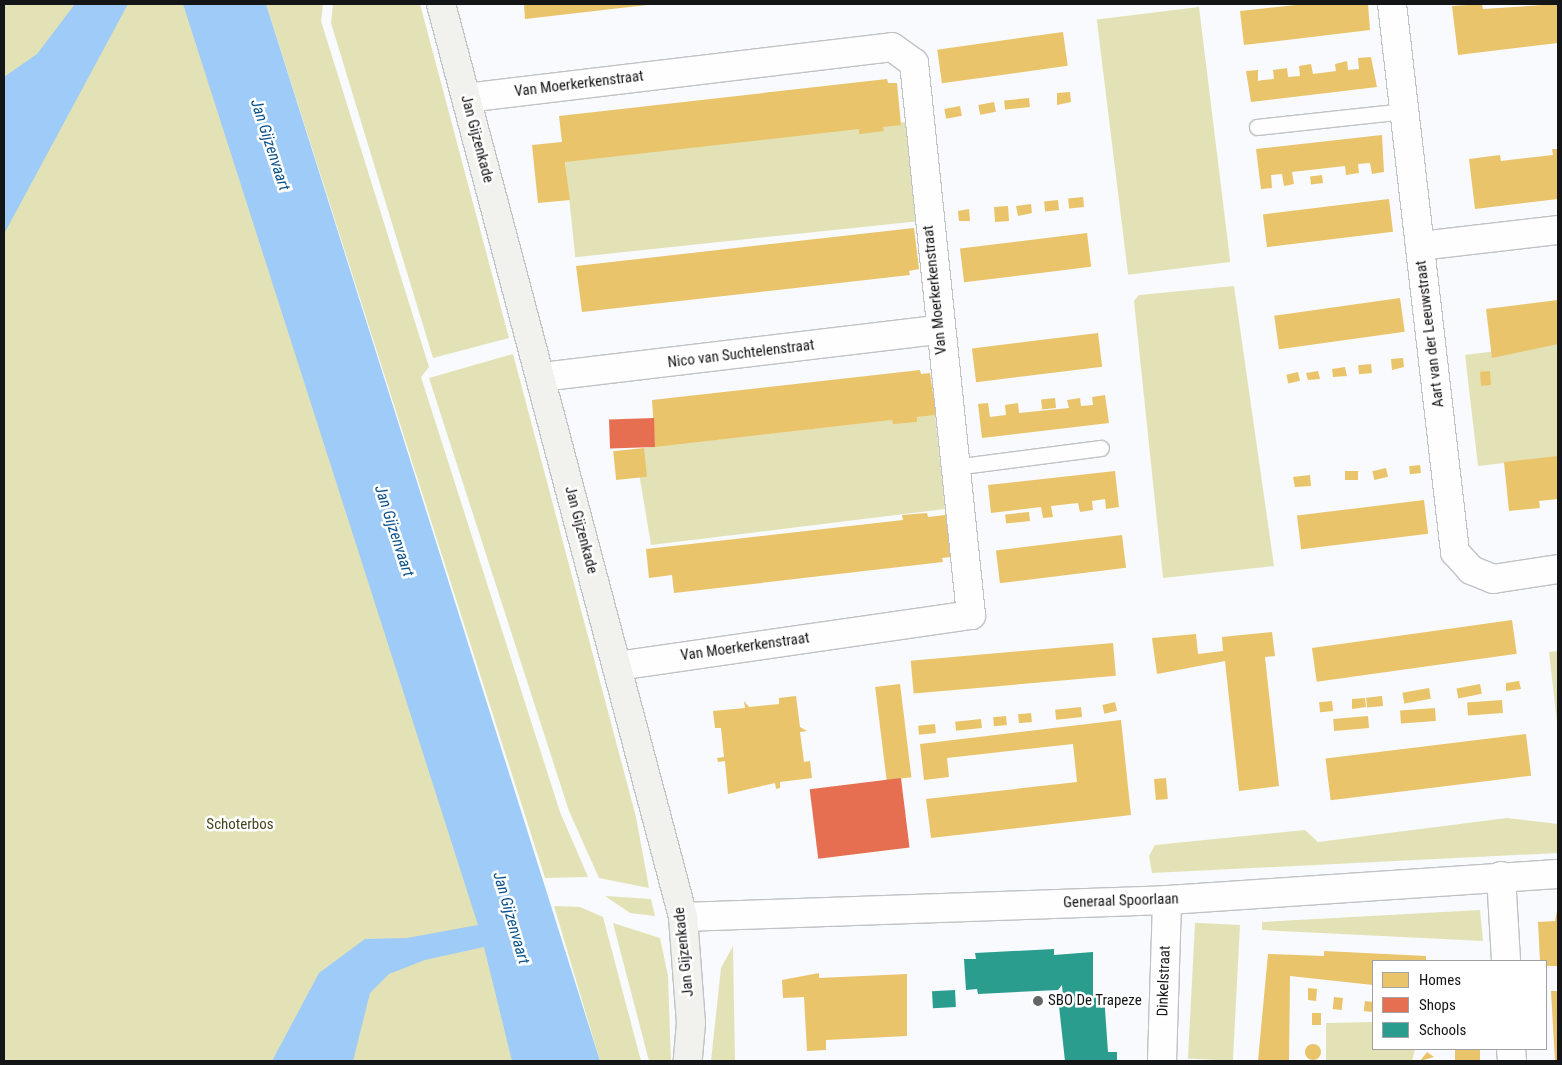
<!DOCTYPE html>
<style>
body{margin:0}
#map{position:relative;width:1562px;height:1065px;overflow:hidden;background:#f8fafd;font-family:"Roboto Condensed",sans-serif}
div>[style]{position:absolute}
.green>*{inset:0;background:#e3e2b6;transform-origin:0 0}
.water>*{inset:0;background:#9ecbf7}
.homes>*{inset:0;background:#e9c46a;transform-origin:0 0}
.round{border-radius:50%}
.shops>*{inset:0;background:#e76f51;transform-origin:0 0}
.schools>*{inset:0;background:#2a9d8f;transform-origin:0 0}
.roads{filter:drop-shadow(1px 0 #c0c2c4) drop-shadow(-1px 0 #c0c2c4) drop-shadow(0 1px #c0c2c4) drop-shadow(0 -1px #c0c2c4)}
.lane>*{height:15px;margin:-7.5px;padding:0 7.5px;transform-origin:7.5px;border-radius:7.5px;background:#fefeff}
.street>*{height:28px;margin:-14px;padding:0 14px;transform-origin:14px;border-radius:14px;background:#fefeff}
.secondary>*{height:28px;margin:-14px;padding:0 14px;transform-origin:14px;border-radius:14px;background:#f1f1ed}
.dots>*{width:14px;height:14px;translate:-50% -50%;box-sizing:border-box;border:2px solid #fff;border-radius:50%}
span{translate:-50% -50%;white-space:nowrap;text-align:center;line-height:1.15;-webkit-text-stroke:5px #fff;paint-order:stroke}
.street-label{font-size:15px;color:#141516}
.park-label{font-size:15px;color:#474520}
.poi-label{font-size:15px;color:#141516}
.left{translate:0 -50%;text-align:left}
.water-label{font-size:16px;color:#0b528a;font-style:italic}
.frame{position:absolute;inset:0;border:5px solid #141516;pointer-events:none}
.legend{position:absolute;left:1372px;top:960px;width:175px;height:90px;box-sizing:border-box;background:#fff;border:1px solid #a1a1a2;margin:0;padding:6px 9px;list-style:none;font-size:15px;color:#141516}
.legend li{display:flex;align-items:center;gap:10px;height:25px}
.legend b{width:25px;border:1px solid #a1a1a2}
</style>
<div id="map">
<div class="green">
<i style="clip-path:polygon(4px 4px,224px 4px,552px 1061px,4px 1061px)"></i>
<i style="clip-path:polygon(266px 4px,323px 4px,321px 21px,429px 367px,421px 377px,560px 812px,588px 877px,545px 878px)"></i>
<i style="clip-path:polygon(333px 4px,420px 4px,509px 338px,433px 358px,331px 23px)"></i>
<i style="left:1199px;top:7px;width:257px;height:103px;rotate:83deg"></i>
<i style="left:905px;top:122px;width:100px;height:342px;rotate:84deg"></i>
<i style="clip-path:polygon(1234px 286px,1274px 566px,1163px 578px,1134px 301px,1139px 295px)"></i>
<i style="clip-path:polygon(1558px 343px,1558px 457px,1478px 466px,1465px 355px)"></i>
<i style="clip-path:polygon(513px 354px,636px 817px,649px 888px,599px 878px,569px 811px,429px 378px)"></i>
<i style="clip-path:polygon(935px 415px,945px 509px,651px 545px,639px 473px,643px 448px)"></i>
<i style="clip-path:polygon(1558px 651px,1558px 731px,1549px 652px)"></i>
<i style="clip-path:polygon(1507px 818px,1558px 824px,1558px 853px,1152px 873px,1149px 856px,1155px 845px,1305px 830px,1318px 842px)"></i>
<i style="clip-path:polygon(605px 896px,651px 899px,655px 916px,630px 913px)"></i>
<i style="clip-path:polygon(554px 906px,580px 907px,603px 917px,641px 1061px,600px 1061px)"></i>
<i style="clip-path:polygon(1480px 910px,1483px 941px,1262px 930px,1262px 922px)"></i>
<i style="clip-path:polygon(613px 923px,660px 938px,668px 976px,671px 1061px,649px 1061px)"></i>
<i style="left:1240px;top:925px;width:136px;height:45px;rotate:93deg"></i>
<i style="clip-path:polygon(733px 946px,735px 1061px,711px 1061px,721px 968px)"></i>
<i style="clip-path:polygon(1373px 1022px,1373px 1049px,1415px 1049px,1412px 1061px,1326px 1061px,1326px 1023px)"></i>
</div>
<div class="water">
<i style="clip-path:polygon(75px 4px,128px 4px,4px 234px,4px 77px,37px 54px)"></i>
<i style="clip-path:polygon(183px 4px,266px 4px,600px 1061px,512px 1061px,484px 947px,425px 960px,389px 974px,370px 993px,353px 1061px,272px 1061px,319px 973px,365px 939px,407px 938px,478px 925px)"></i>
</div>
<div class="homes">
<i style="clip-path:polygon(524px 4px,647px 4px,647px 5px,525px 19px)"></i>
<i style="clip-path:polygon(1305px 4px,1368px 4px,1370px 30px,1244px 45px,1240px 11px)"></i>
<i style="clip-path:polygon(1482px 4px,1483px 9px,1558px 4px,1558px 43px,1458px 55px,1452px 6px)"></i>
<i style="left:1063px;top:32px;width:34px;height:127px;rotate:82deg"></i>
<i style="clip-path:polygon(1371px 57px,1377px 87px,1251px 102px,1246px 71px,1258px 70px,1258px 81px,1263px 80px,1274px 79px,1273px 70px,1287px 68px,1288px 77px,1300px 76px,1299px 66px,1311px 64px,1313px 74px,1336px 71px,1335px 64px,1347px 61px,1348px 70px,1359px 69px,1358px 58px)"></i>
<i style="clip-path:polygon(887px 79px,888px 83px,897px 83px,901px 125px,883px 127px,884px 131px,859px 134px,859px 129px,565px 162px,570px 200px,538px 203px,532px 145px,562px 142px,559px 116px)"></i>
<i style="clip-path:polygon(1070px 92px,1071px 102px,1057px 105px,1057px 93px)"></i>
<i style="left:1029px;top:98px;width:9px;height:25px;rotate:84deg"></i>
<i style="left:994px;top:102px;width:10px;height:16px;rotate:79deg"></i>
<i style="left:960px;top:106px;width:10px;height:16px;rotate:79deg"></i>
<i style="clip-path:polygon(1382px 135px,1384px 172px,1372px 174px,1370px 163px,1358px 164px,1359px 173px,1346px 175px,1345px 166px,1292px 172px,1294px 184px,1284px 186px,1282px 174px,1271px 175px,1272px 188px,1261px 189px,1256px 149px)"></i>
<i style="clip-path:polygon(1552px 149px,1558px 149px,1558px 199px,1475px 209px,1469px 159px,1500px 155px,1501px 161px,1553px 155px)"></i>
<i style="left:1322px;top:175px;width:8px;height:12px;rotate:83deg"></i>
<i style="left:1083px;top:197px;width:10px;height:15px;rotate:84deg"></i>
<i style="left:1389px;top:199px;width:33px;height:127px;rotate:83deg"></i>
<i style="left:1058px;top:200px;width:10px;height:14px;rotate:84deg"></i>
<i style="clip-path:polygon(1031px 204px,1032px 213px,1018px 216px,1016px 206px)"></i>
<i style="left:1008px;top:206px;width:15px;height:14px;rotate:86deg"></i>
<i style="clip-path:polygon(969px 209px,970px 221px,959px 221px,958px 211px)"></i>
<i style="clip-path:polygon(914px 228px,919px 269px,909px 271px,910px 275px,582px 312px,576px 266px)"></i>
<i style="left:1087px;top:233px;width:34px;height:128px;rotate:83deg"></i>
<i style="left:1400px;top:298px;width:34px;height:127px;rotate:82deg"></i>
<i style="clip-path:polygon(1558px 300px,1558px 344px,1492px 358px,1486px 309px)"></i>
<i style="left:1098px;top:333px;width:34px;height:127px;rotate:83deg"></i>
<i style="clip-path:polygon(1403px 358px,1404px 367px,1392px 370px,1391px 359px)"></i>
<i style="left:1371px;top:364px;width:9px;height:13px;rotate:84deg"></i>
<i style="clip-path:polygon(1345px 367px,1347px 376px,1333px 377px,1332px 369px)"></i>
<i style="clip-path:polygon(920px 370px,921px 374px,930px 373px,936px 415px,917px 417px,917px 422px,893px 424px,892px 420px,655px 447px,652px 400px)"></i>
<i style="clip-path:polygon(1318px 371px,1320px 379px,1308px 380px,1306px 373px)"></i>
<i style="left:1490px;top:371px;width:14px;height:10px;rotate:86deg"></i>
<i style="left:1298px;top:372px;width:9px;height:12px;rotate:77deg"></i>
<i style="clip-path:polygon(1105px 395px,1109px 423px,982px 438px,978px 404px,988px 403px,990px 417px,1006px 415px,1005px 405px,1018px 403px,1019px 413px,1069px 408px,1067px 400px,1080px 398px,1081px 406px,1093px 405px,1092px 397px)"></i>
<i style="left:1055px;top:398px;width:10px;height:14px;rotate:84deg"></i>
<i style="left:644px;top:448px;width:29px;height:31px;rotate:84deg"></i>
<i style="clip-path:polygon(1558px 456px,1558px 499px,1539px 501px,1540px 508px,1509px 511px,1504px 462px)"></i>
<i style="left:1420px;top:465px;width:8px;height:11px;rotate:83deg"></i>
<i style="left:1386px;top:468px;width:9px;height:14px;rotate:77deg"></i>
<i style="clip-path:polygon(1115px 471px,1119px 507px,1106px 509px,1105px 499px,1092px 501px,1093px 510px,1080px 512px,1078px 503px,1051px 506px,1053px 517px,1043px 518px,1041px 507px,991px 513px,988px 485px)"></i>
<i style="left:1358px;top:471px;width:9px;height:13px;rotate:90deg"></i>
<i style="clip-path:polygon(1310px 475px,1311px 486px,1295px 487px,1293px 477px)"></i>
<i style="left:1424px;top:500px;width:34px;height:128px;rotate:83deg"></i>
<i style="left:1029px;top:512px;width:9px;height:24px;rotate:84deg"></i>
<i style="clip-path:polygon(927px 513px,928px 517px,946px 515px,951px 557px,942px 558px,943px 562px,674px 593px,672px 575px,649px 578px,646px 549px,903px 520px,902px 515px)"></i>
<i style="left:1122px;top:535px;width:33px;height:127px;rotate:83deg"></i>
<i style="left:1512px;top:620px;width:34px;height:202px;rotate:82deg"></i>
<i style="clip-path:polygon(1272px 632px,1275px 656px,1265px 657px,1279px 786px,1239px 791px,1225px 661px,1157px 674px,1152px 638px,1196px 634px,1198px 654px,1223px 651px,1222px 637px)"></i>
<i style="left:1113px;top:643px;width:33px;height:203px;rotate:85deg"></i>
<i style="clip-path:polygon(1519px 681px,1521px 689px,1506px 691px,1506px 683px)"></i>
<i style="left:900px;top:684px;width:94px;height:25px;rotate:83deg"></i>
<i style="left:1480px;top:684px;width:10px;height:24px;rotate:79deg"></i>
<i style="left:1429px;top:688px;width:11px;height:27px;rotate:80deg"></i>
<i style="clip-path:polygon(796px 696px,800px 727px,807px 731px,800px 732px,804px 762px,810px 761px,812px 778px,780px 782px,780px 788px,776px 789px,775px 783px,728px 794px,725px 761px,718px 762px,717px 758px,724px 757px,721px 728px,715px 728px,713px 711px,745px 708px,744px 701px,749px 707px,779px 704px,779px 698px)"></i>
<i style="left:1382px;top:696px;width:10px;height:16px;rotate:84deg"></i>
<i style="clip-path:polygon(1365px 698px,1366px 707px,1352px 709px,1352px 699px)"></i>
<i style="left:1502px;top:700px;width:13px;height:35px;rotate:86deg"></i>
<i style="left:1332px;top:701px;width:10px;height:13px;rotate:84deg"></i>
<i style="left:1115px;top:702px;width:9px;height:13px;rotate:77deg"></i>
<i style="left:1081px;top:707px;width:10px;height:26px;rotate:84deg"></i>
<i style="left:1435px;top:708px;width:13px;height:35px;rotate:86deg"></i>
<i style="left:1031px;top:713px;width:9px;height:13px;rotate:84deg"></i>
<i style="left:1006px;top:716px;width:9px;height:13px;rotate:84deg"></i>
<i style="left:1368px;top:716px;width:12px;height:35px;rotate:85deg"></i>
<i style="left:981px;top:719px;width:9px;height:26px;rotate:84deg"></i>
<i style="clip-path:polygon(1121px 720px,1131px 815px,931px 838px,926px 799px,1077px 782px,1073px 744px,947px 758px,949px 777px,924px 780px,920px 744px)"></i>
<i style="left:935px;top:724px;width:9px;height:17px;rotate:84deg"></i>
<i style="left:1526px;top:734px;width:42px;height:202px;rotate:83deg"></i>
<i style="left:1166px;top:778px;width:21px;height:12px;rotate:85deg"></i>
<i style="clip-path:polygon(1558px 906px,1558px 966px,1546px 966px,1546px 961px,1540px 961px,1538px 922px,1555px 921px)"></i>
<i style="clip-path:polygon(1324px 951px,1426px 956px,1426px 961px,1373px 961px,1373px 985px,1290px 976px,1289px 1061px,1258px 1061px,1268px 954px,1324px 956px)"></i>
<i style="clip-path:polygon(819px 973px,819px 978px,907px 974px,907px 1036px,826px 1040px,826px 1050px,807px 1051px,804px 997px,783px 998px,782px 980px)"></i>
<i style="clip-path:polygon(1308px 988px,1317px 989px,1316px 1001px,1308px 1000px)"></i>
<i style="clip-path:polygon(1551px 991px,1558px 991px,1558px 1061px,1555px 1061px)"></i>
<i style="left:1334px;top:997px;width:9px;height:12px;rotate:6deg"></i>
<i style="left:1365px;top:1001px;width:8px;height:10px;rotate:7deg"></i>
<i style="left:1312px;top:1013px;width:9px;height:12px"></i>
<i class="round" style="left:1305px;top:1044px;width:16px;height:16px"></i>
<i style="left:1455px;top:1049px;width:25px;height:12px"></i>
<i style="clip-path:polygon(1427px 1052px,1434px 1057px,1420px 1061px)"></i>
</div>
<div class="shops">
<i style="left:654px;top:418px;width:29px;height:45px;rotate:88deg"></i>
<i style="left:901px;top:778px;width:70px;height:92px;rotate:83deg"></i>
</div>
<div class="schools">
<i style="clip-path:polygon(1054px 949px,1054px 955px,1093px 952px,1093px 996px,1104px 995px,1108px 1052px,1117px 1052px,1117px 1061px,1065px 1061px,1058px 997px,1063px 997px,1062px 985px,1058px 990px,978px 994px,977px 989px,966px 990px,964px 959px,976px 959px,975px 953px)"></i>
<i style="left:955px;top:990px;width:17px;height:23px;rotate:87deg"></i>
</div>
<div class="roads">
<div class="lane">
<i style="left:1257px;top:127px;width:148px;rotate:-6.2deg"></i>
<i style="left:954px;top:467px;width:148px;rotate:-7.4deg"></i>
</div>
<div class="street">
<i style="left:1392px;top:4px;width:552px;rotate:83.44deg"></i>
<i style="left:1455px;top:552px;width:24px;rotate:48deg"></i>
<i style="left:1471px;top:570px;width:24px;rotate:22deg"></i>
<i style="left:1493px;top:579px;width:66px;rotate:-8.7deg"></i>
<i style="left:466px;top:98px;width:429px;rotate:-6.8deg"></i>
<i style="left:892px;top:47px;width:27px;rotate:36deg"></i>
<i style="left:914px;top:63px;width:555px;rotate:84.1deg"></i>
<i style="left:971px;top:615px;width:358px;rotate:171.8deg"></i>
<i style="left:1420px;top:246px;width:139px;rotate:-6.6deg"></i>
<i style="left:542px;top:377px;width:400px;rotate:-6.8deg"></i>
<i style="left:1501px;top:876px;width:85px;rotate:86.6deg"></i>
<i style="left:683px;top:917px;width:484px;rotate:-2deg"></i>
<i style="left:1167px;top:900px;width:392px;rotate:-3.8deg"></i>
<i style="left:1511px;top:1049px;width:12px;rotate:85deg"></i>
<i style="left:1162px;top:1061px;width:161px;rotate:-88.2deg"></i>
</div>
<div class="secondary">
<i style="left:441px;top:4px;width:945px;rotate:75.15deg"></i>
<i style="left:683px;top:917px;width:106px;rotate:85.7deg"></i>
<i style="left:691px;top:1023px;width:38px;rotate:95deg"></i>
</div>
</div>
<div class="dots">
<i style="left:1038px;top:1001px;background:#646567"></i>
</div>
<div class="street-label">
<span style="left:579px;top:84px;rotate:-7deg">Van Moerkerkenstraat</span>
<span style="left:477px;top:139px;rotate:75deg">Jan Gijzenkade</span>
<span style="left:935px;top:290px;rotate:-96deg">Van Moerkerkenstraat</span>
<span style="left:1430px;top:334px;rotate:-97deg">Aart van der Leeuwstraat</span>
<span style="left:741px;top:354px;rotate:-7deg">Nico van Suchtelenstraat</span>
<span style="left:581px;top:530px;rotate:75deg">Jan Gijzenkade</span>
<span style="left:745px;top:647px;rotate:-8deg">Van Moerkerkenstraat</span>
<span style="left:1121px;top:901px;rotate:-2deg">Generaal Spoorlaan</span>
<span style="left:684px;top:952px;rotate:-96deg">Jan Gijzenkade</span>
<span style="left:1164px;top:981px;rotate:-88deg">Dinkelstraat</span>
</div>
<div class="park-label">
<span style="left:240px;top:825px">Schoterbos</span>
</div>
<div class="poi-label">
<span class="left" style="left:1048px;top:1001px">SBO De Trapeze</span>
</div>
<div class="water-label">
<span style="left:270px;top:145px;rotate:72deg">Jan Gijzenvaart</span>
<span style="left:394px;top:531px;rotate:72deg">Jan Gijzenvaart</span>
<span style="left:511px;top:918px;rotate:74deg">Jan Gijzenvaart</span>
</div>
<div class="frame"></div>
<ul class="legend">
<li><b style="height:14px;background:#e9c46a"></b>Homes</li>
<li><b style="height:14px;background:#e76f51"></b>Shops</li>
<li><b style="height:14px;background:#2a9d8f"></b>Schools</li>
</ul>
</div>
